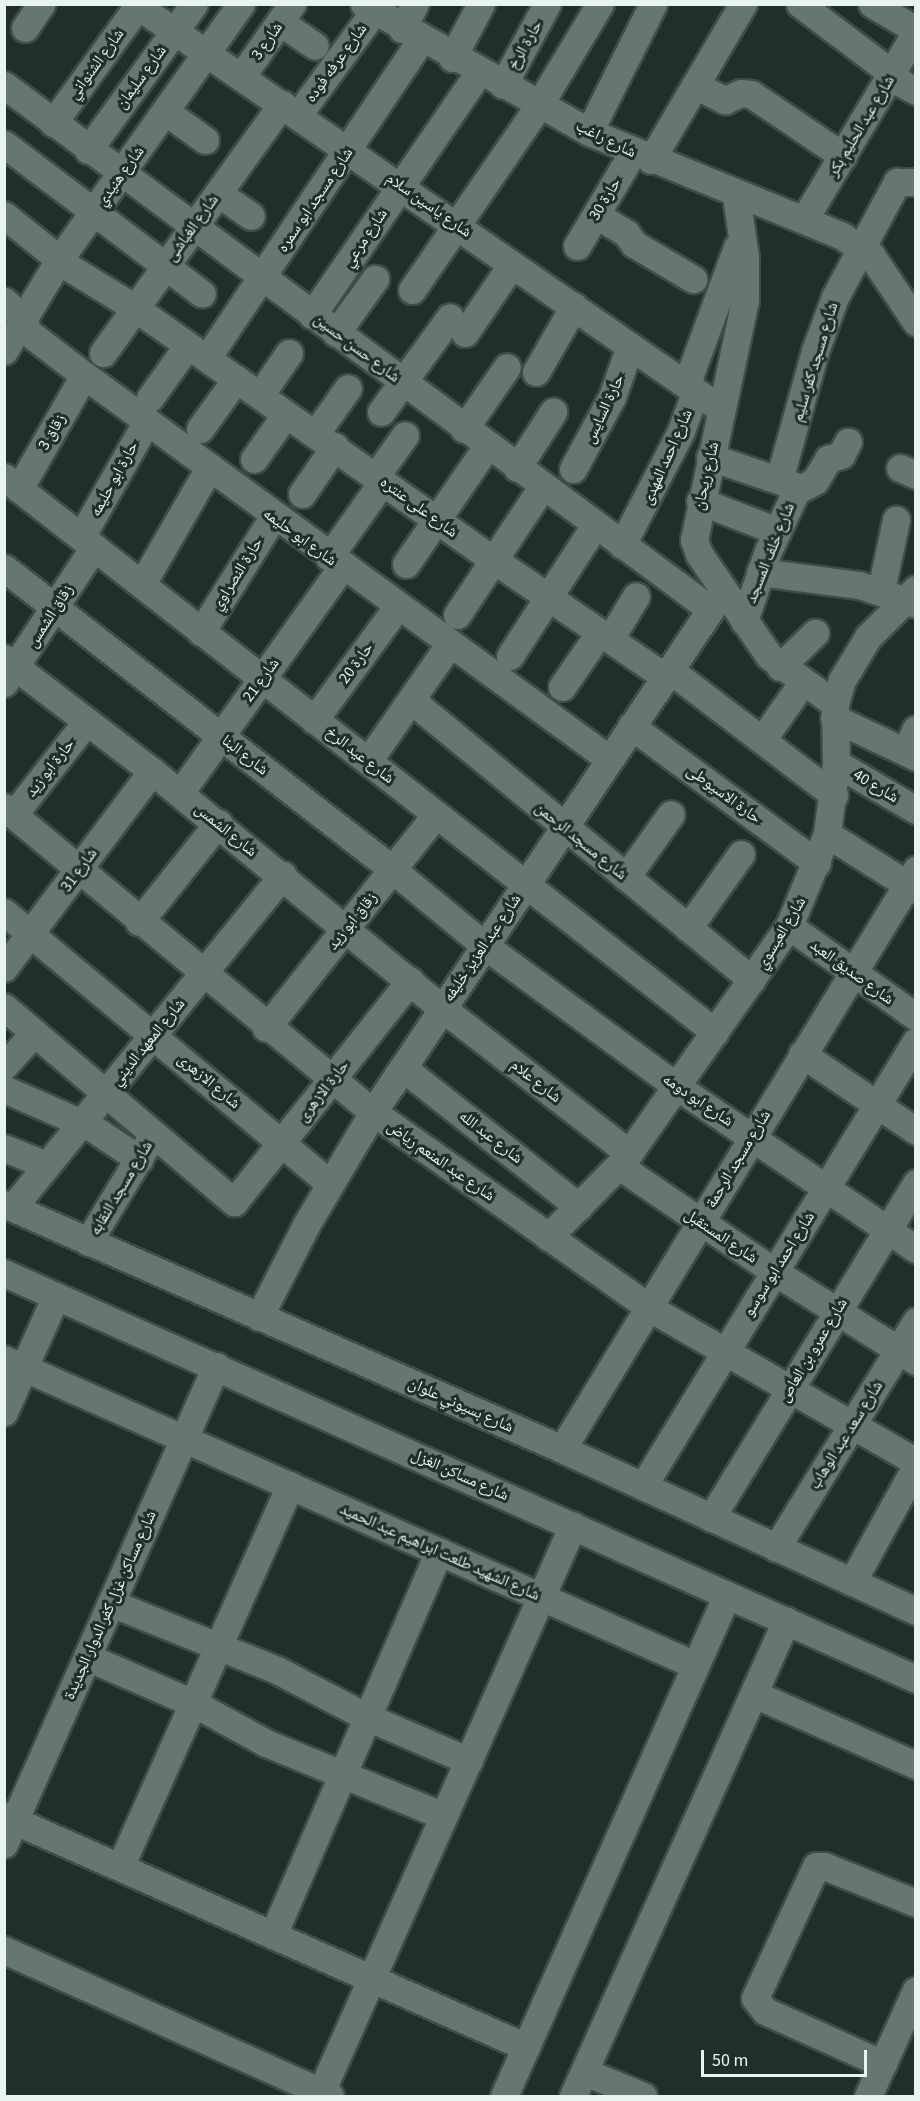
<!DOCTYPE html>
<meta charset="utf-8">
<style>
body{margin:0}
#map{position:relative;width:920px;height:2101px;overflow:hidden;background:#202f29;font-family:"Source Sans 3","Noto Naskh Arabic",sans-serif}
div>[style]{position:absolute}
.roads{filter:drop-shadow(2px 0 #3f4c47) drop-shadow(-2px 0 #3f4c47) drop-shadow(0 2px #3f4c47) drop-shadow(0 -2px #3f4c47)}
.minor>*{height:27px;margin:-13.5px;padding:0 13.5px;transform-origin:13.5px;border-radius:13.5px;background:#667770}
span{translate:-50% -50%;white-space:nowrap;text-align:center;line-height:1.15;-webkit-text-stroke:6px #202f29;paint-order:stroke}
.street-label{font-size:16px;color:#eaf4ef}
.frame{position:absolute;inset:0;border:6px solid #eaf4ef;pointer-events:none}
.scale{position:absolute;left:701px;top:2050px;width:166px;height:27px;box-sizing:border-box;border:3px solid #eaf4ef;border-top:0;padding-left:8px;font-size:18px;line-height:21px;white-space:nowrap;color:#eaf4ef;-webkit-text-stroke:4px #202f29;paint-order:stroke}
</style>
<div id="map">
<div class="roads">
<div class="minor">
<i style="left:135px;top:4px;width:712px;rotate:34.65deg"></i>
<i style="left:364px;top:4px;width:259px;rotate:29.6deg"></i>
<i style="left:589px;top:132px;width:274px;rotate:22.3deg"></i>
<i style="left:842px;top:236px;width:35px;rotate:33deg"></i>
<i style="left:871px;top:255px;width:81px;rotate:56.1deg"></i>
<i style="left:800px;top:4px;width:106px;rotate:37deg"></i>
<i style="left:885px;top:68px;width:10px;rotate:61deg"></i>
<i style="left:890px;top:77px;width:30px;rotate:28deg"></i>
<i style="left:872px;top:4px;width:51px;rotate:30.6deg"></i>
<i style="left:280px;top:22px;width:42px;rotate:34.4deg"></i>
<i style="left:25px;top:28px;width:29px;rotate:-56deg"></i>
<i style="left:402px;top:29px;width:28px;rotate:-63deg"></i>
<i style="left:452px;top:58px;width:61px;rotate:-61.8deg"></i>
<i style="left:241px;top:77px;width:89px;rotate:-55.1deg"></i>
<i style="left:4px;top:85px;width:879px;rotate:36.58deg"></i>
<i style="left:503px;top:85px;width:92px;rotate:-61.5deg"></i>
<i style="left:695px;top:85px;width:34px;rotate:27deg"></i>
<i style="left:725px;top:100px;width:17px;rotate:-24deg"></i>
<i style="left:741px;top:93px;width:10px;rotate:6deg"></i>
<i style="left:751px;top:94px;width:111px;rotate:34deg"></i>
<i style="left:166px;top:112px;width:48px;rotate:35.7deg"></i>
<i style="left:298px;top:115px;width:129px;rotate:-53.8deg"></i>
<i style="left:53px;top:123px;width:147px;rotate:-54.1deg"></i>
<i style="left:589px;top:132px;width:143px;rotate:-63.4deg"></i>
<i style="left:4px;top:144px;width:248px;rotate:37.1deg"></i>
<i style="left:88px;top:150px;width:180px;rotate:-54deg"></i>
<i style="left:651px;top:160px;width:181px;rotate:-59.5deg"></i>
<i style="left:218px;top:193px;width:40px;rotate:34.9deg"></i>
<i style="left:736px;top:196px;width:62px;rotate:81.6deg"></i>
<i style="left:745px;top:257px;width:43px;rotate:90deg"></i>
<i style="left:745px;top:300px;width:245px;rotate:102deg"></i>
<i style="left:694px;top:540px;width:15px;rotate:70deg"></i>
<i style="left:699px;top:554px;width:124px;rotate:55.5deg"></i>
<i style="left:769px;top:656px;width:82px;rotate:36deg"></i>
<i style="left:4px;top:215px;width:85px;rotate:38.8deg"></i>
<i style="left:70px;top:268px;width:76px;rotate:31.6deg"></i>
<i style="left:135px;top:308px;width:439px;rotate:35.1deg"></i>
<i style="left:494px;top:560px;width:196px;rotate:34.4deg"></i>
<i style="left:656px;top:671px;width:19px;rotate:9deg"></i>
<i style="left:675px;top:674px;width:200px;rotate:37.3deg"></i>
<i style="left:596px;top:215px;width:35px;rotate:31deg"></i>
<i style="left:626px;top:233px;width:14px;rotate:54deg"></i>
<i style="left:634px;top:244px;width:69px;rotate:30.7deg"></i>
<i style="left:805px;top:218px;width:217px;rotate:-59.2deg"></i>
<i style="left:577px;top:246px;width:109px;rotate:-59.2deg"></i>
<i style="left:412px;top:290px;width:224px;rotate:-55.5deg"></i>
<i style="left:539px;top:105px;width:118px;rotate:-58.9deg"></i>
<i style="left:4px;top:301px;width:20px;rotate:41deg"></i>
<i style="left:19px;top:314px;width:21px;rotate:62deg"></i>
<i style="left:29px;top:333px;width:69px;rotate:37.4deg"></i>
<i style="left:84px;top:375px;width:650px;rotate:36.18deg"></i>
<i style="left:312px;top:315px;width:295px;rotate:-55.5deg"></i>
<i style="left:336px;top:333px;width:67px;rotate:-54.2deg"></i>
<i style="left:465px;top:333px;width:83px;rotate:-55.7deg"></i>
<i style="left:4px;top:351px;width:106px;rotate:-58.9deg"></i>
<i style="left:59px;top:260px;width:314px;rotate:-54.6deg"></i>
<i style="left:103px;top:353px;width:307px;rotate:-54.3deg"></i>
<i style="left:207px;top:358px;width:383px;rotate:-56.1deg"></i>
<i style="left:536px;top:372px;width:76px;rotate:-60.1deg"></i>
<i style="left:260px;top:395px;width:51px;rotate:-55.4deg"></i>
<i style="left:150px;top:398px;width:65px;rotate:-54.4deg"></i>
<i style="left:381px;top:412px;width:117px;rotate:-54deg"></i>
<i style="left:200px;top:429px;width:62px;rotate:-54.2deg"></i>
<i style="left:464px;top:429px;width:75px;rotate:-55.3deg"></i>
<i style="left:316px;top:433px;width:55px;rotate:-54.6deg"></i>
<i style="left:710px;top:457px;width:90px;rotate:18.8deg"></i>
<i style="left:254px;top:459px;width:55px;rotate:-54.6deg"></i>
<i style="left:517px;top:468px;width:67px;rotate:-57.3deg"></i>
<i style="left:900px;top:468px;width:17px;rotate:24deg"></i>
<i style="left:573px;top:469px;width:82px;rotate:-61.6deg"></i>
<i style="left:612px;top:397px;width:54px;rotate:-70.6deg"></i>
<i style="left:376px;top:476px;width:50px;rotate:-54.7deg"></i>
<i style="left:4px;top:477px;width:902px;rotate:37.98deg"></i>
<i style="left:779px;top:480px;width:134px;rotate:-74.4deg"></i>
<i style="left:815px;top:351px;width:58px;rotate:-69.7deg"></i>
<i style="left:835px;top:297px;width:131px;rotate:-61.7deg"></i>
<i style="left:897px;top:182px;width:19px"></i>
<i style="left:19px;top:489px;width:131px;rotate:-60.3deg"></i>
<i style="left:302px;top:494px;width:58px;rotate:-55.5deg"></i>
<i style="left:700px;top:501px;width:83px;rotate:21.3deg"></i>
<i style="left:81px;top:537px;width:133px;rotate:-60.4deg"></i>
<i style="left:622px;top:545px;width:128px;rotate:-62.6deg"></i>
<i style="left:681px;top:431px;width:35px;rotate:-70deg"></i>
<i style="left:693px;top:398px;width:21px;rotate:-101deg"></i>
<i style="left:689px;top:377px;width:139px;rotate:-69.7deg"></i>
<i style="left:329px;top:557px;width:93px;rotate:-54.6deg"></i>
<i style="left:406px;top:564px;width:143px;rotate:-55.5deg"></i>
<i style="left:4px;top:568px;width:492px;rotate:37.8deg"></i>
<i style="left:393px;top:870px;width:118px;rotate:39.5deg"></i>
<i style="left:484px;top:945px;width:238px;rotate:36.3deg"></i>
<i style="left:676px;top:1086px;width:290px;rotate:34.2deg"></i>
<i style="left:760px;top:572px;width:100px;rotate:7.5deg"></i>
<i style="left:859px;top:585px;width:60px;rotate:18.4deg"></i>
<i style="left:142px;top:584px;width:134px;rotate:-60deg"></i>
<i style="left:881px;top:590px;width:72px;rotate:-77.9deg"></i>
<i style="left:457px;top:615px;width:154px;rotate:-56.4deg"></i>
<i style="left:744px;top:621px;width:74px;rotate:-71.1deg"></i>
<i style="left:768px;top:551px;width:66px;rotate:-65deg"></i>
<i style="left:796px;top:491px;width:21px;rotate:-28deg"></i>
<i style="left:815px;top:481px;width:26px;rotate:-59deg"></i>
<i style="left:828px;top:459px;width:14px;rotate:-17deg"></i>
<i style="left:841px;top:455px;width:15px;rotate:-62deg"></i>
<i style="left:201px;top:632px;width:136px;rotate:-57.9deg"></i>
<i style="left:610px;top:639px;width:50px;rotate:-58.8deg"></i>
<i style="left:510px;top:656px;width:156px;rotate:-57deg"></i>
<i style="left:4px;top:658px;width:186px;rotate:37.4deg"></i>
<i style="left:152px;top:771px;width:375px;rotate:39.3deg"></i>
<i style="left:442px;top:1008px;width:237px;rotate:37.8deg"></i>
<i style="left:780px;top:667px;width:49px;rotate:-44.2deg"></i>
<i style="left:4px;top:683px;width:163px;rotate:-56.5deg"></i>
<i style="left:562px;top:687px;width:67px;rotate:-55.4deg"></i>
<i style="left:411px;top:700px;width:441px;rotate:39.4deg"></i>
<i style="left:834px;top:718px;width:91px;rotate:25.4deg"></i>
<i style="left:314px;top:720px;width:140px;rotate:-53.7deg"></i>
<i style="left:631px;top:726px;width:231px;rotate:36.4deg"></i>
<i style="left:762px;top:740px;width:70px;rotate:-54.9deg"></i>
<i style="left:906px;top:751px;width:24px;rotate:-66deg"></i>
<i style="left:368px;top:761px;width:141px;rotate:-55.1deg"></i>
<i style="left:836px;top:763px;width:93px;rotate:30.4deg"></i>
<i style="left:180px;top:793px;width:278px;rotate:-54.4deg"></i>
<i style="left:4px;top:807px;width:479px;rotate:39.6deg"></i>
<i style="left:373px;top:1112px;width:337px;rotate:35.3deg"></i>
<i style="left:648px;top:1307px;width:310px;rotate:30deg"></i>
<i style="left:14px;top:814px;width:118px;rotate:-51.9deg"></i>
<i style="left:827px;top:834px;width:105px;rotate:32.2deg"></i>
<i style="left:626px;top:877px;width:77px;rotate:-54.5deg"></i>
<i style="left:4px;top:912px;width:423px;rotate:39.8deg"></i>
<i style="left:139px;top:922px;width:127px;rotate:-51.4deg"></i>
<i style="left:789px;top:926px;width:156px;rotate:35.6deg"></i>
<i style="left:688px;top:928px;width:91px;rotate:-54.4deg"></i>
<i style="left:4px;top:968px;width:246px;rotate:-53.1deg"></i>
<i style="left:4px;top:1007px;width:302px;rotate:40.3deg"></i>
<i style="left:234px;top:1202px;width:283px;rotate:-51.5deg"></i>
<i style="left:266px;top:1028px;width:273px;rotate:-51.5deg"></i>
<i style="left:802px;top:1054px;width:138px;rotate:34deg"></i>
<i style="left:4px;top:1066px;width:45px;rotate:-47.7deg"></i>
<i style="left:403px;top:1068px;width:224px;rotate:38.3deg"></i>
<i style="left:4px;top:1089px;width:95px;rotate:23.6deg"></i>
<i style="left:91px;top:1127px;width:58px;rotate:33.7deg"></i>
<i style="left:4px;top:1148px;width:46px;rotate:21.6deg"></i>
<i style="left:619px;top:1166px;width:189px;rotate:34.2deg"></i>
<i style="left:775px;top:1272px;width:167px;rotate:32.3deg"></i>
<i style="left:4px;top:1204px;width:609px;rotate:23.7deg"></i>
<i style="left:562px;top:1449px;width:389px;rotate:24.6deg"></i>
<i style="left:13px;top:1207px;width:428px;rotate:-50.9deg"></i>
<i style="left:548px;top:1237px;width:110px;rotate:-45.4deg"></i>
<i style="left:625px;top:1159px;width:285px;rotate:-54.9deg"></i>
<i style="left:789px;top:926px;width:100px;rotate:-67.6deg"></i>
<i style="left:827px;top:834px;width:72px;rotate:-82.8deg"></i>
<i style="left:836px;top:763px;width:59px;rotate:-91deg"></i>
<i style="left:835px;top:704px;width:25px;rotate:-74deg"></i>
<i style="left:842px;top:680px;width:50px;rotate:-58.8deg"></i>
<i style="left:868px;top:637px;width:68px;rotate:-45deg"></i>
<i style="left:88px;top:1242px;width:116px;rotate:-58.8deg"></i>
<i style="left:4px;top:1273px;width:998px;rotate:24deg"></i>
<i style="left:259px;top:1317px;width:103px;rotate:-62.9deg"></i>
<i style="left:306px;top:1225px;width:131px;rotate:-59.3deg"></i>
<i style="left:373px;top:1112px;width:628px;rotate:-56.11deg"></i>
<i style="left:4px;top:1359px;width:756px;rotate:23.89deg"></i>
<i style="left:4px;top:1412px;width:127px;rotate:-65.9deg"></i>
<i style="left:562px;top:1449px;width:679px;rotate:-58.56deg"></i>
<i style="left:643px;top:1486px;width:522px;rotate:-58.47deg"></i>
<i style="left:711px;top:1518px;width:393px;rotate:-58.5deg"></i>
<i style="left:776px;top:1548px;width:267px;rotate:-58.3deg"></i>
<i style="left:852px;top:1582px;width:132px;rotate:-61.1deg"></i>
<i style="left:111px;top:1603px;width:179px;rotate:22deg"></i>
<i style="left:277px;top:1670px;width:102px;rotate:27.6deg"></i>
<i style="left:367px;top:1717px;width:111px;rotate:23.3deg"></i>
<i style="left:87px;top:1657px;width:116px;rotate:23.5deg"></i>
<i style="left:193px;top:1703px;width:83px;rotate:28.7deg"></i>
<i style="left:266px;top:1743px;width:192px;rotate:22.3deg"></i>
<i style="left:754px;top:1694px;width:177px;rotate:23.7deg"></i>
<i style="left:4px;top:1816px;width:571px;rotate:23.87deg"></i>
<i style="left:4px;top:1844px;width:523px;rotate:-66.08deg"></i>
<i style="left:120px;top:1867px;width:418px;rotate:-66deg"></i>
<i style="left:273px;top:1935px;width:418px;rotate:-66.6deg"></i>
<i style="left:4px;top:1950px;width:357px;rotate:24.1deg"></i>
<i style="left:883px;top:2064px;width:129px;rotate:-155.8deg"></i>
<i style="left:765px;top:2011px;width:16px;rotate:-128deg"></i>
<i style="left:755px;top:1998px;width:145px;rotate:-65.2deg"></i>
<i style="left:816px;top:1866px;width:8px"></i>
<i style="left:824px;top:1866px;width:99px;rotate:21.9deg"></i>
<i style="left:585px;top:2072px;width:63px;rotate:22.5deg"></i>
<i style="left:321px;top:2092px;width:620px;rotate:-66.04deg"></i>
<i style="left:504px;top:2096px;width:548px;rotate:-66.01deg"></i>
<i style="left:573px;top:2096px;width:521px;rotate:-65.85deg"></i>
<i style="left:868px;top:2096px;width:116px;rotate:-65.6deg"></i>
</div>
</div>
<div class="street-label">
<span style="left:267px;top:41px;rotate:-55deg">شارع 3</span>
<span style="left:525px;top:45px;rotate:-61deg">حارة الرخ</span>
<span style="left:336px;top:63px;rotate:-54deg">شارع عرفه فوده</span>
<span style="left:96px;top:64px;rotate:-54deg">شارع الشنواني</span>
<span style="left:141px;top:77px;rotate:-54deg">شارع سليمان</span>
<span style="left:861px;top:126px;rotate:-59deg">شارع عبد الحليم بكر</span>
<span style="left:606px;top:139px;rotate:26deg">شارع راغب</span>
<span style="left:120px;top:176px;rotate:-54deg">شارع هنيدي</span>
<span style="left:605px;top:199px;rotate:-59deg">حارة 30</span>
<span style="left:315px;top:200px;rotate:-56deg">شارع مسجد ابو سمره</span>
<span style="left:429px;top:205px;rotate:35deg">شارع ياسين سلام</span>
<span style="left:192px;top:228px;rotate:-54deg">شارع الغباشى</span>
<span style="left:365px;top:238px;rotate:-56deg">شارع مرعي</span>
<span style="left:357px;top:348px;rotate:37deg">شارع حسن حسين</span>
<span style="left:815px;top:362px;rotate:-73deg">شارع مسجد كفر سليم</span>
<span style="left:604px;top:409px;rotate:-65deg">حارة السايس</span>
<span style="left:52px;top:432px;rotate:-60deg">زقاق 3</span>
<span style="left:667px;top:457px;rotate:-66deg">شارع احمد المهدى</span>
<span style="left:706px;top:476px;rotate:-77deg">شارع ريحان</span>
<span style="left:114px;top:479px;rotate:-61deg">حارة ابو حليمه</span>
<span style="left:419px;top:507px;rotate:36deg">شارع على عنتره</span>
<span style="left:300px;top:537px;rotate:36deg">شارع ابو حليمه</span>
<span style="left:770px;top:553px;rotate:-68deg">شارع خلف المسجد</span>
<span style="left:237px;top:574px;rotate:-58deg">حارة النصراوي</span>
<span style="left:50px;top:616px;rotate:-57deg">زقاق الشمس</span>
<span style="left:356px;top:663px;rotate:-54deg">حارة 20</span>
<span style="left:261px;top:680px;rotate:-54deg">شارع 21</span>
<span style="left:245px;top:755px;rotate:38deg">شارع البنا</span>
<span style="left:360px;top:755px;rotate:38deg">شارع عيد الرخ</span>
<span style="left:50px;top:768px;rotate:-52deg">حارة ابو زيد</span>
<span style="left:876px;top:786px;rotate:31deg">شارع 40</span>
<span style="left:724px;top:794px;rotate:36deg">حارة الاسيوطى</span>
<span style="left:226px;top:830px;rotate:39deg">شارع الشمس</span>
<span style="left:581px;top:841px;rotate:39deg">شارع مسجد الرحمن</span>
<span style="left:79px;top:870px;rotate:-54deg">شارع 31</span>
<span style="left:352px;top:921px;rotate:-51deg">زقاق ابو زيد</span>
<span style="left:781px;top:933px;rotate:-59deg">شارع العيسوي</span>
<span style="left:482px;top:948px;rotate:-56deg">شارع عبد العزيز خليفه</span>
<span style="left:852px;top:972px;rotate:36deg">شارع صديق العبد</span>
<span style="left:148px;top:1042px;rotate:-51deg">شارع المعهد الديني</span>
<span style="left:209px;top:1081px;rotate:40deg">شارع الازهرى</span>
<span style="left:536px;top:1081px;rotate:38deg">شارع علام</span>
<span style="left:323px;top:1091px;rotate:-52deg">حارة الازهرى</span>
<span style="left:698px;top:1100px;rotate:34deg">شارع ابو دومه</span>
<span style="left:491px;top:1137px;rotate:38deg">شارع عبد الله</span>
<span style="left:738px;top:1159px;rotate:-59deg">شارع مسجد الرحمة</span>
<span style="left:441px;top:1161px;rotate:35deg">شارع عبد المنعم رياض</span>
<span style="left:121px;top:1188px;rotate:-59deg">شارع مسجد النقابه</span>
<span style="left:721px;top:1236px;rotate:34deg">شارع المستقبل</span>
<span style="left:779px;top:1264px;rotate:-58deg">شارع احمد ابو سوسو</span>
<span style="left:813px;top:1350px;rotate:-59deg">شارع عمرو بن العاص</span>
<span style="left:461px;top:1405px;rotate:24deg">شارع بسيوني علوان</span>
<span style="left:846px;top:1435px;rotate:-58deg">شارع سعد عبد الوهاب</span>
<span style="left:460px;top:1475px;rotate:24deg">شارع مساكن الغزل</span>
<span style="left:440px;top:1552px;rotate:24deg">شارع الشهيد طلعت ابراهيم عبد الحميد</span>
<span style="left:110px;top:1605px;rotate:-66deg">شارع مساكن غزل كفر الدوار الجديدة</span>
</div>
<div class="frame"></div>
<div class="scale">50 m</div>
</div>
